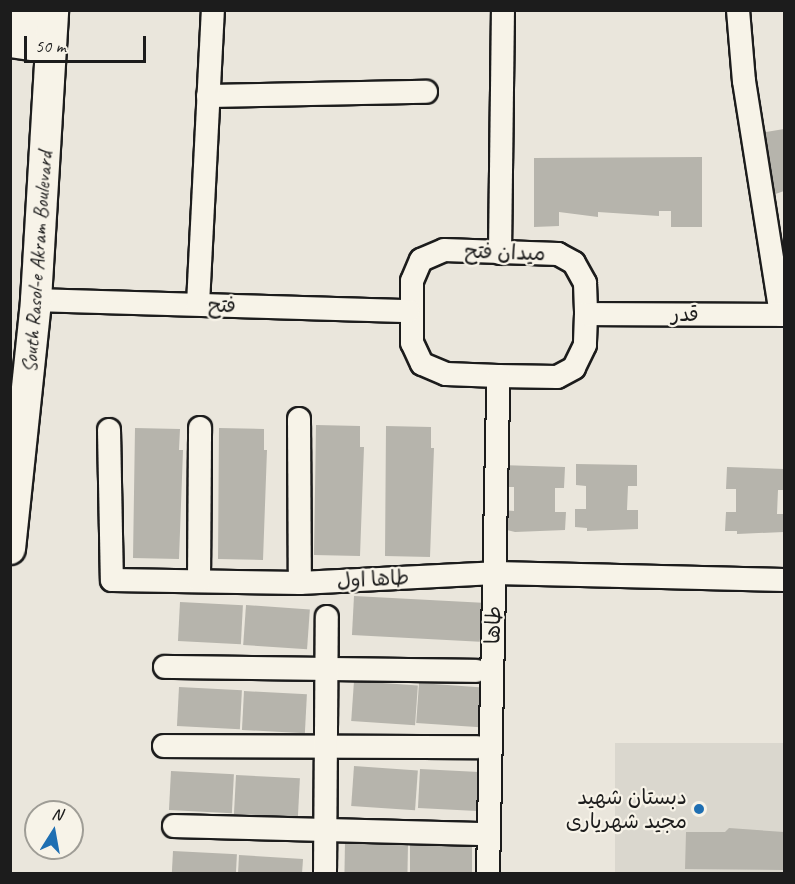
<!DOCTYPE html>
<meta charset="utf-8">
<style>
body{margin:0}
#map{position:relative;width:795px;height:884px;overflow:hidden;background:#eae6dc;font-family:Caveat,"Playpen Sans Arabic",sans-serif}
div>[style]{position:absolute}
.built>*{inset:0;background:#dad7ce;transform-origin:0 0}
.building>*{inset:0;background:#b6b4ac;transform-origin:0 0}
.roads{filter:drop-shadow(2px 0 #1c1c1c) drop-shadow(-2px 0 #1c1c1c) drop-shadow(0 2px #1c1c1c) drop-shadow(0 -2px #1c1c1c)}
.minor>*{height:22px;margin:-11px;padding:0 11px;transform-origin:11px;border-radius:11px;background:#f7f3e8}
.major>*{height:30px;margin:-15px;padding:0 15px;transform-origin:15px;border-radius:15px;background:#f7f3e8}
.dots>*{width:16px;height:16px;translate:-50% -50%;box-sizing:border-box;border:3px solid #f7f3e8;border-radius:50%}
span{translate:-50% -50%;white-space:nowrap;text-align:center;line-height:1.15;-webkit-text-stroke:4.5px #f7f3e8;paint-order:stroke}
.street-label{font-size:21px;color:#1c1c1c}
.poi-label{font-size:21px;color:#1c1c1c}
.right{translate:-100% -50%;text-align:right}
.frame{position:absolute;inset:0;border:12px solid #1c1c1c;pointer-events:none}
.north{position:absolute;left:24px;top:800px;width:60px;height:60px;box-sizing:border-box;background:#f7f3e8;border:2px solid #9f9d96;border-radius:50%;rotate:11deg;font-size:16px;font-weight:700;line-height:24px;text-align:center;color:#1c1c1c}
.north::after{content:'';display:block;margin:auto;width:21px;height:27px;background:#1f6fb2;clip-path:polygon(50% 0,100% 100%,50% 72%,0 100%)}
.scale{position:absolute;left:24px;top:36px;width:122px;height:27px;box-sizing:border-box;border:3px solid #1c1c1c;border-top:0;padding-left:8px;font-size:18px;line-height:21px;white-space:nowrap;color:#1c1c1c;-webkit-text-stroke:4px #f7f3e8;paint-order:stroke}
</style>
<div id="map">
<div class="built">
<i style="left:615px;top:743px;width:169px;height:131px"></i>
</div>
<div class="building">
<i style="clip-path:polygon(765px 128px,766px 132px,784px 129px,784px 191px,761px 199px,750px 131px)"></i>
<i style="clip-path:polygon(702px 157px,702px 227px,671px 227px,671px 211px,659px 211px,659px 216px,598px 212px,598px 217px,559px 212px,559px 226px,534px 227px,534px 158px)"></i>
<i style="clip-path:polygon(316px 425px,360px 426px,360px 447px,364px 447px,360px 556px,314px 555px)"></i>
<i style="clip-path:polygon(386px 426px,431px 427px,431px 448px,434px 448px,430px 557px,385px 556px)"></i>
<i style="clip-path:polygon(135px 428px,180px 429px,179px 450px,183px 450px,179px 559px,133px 558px)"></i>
<i style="clip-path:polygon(219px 428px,264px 429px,264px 450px,267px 450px,263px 560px,218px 559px)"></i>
<i style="clip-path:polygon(576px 464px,637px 465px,637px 486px,628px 486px,627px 510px,638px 510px,638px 529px,587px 531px,587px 528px,575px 527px,575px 509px,586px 509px,586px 486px,576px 485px)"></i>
<i style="clip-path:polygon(504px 465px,565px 467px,564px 488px,555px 488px,555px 512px,566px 512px,565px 530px,515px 532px,503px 529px,503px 510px,514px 511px,514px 487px,504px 487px)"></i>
<i style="clip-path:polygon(727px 467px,784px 469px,784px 490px,778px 490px,777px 514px,784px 514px,784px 532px,737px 534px,737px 531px,725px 531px,726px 512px,736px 512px,736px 489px,726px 489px)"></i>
<i style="left:354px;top:596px;width:128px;height:39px;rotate:3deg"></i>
<i style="left:180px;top:602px;width:63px;height:39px;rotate:3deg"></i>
<i style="left:246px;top:605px;width:64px;height:40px;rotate:4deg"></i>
<i style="left:354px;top:681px;width:64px;height:40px;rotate:4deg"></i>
<i style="left:419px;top:683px;width:64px;height:40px;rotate:4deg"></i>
<i style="left:179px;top:687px;width:63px;height:39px;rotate:3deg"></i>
<i style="left:244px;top:691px;width:63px;height:39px;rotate:3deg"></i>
<i style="left:354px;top:766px;width:64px;height:40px;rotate:4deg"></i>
<i style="left:420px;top:769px;width:64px;height:39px;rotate:3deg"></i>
<i style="left:171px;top:771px;width:63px;height:39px;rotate:3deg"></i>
<i style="left:236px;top:775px;width:64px;height:39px;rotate:3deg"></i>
<i style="clip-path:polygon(729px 828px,784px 832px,784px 870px,685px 869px,686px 832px,725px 832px)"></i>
<i style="left:345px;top:842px;width:63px;height:32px;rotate:1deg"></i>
<i style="left:410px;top:843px;width:62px;height:31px"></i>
<i style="left:173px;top:851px;width:64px;height:23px;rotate:3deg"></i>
<i style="clip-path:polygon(239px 855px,303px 859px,302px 874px,238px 874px)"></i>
</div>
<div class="roads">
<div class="minor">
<i style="left:738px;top:10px;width:71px;rotate:85.2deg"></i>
<i style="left:744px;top:81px;width:237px;rotate:81deg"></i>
<i style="left:208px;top:96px;width:218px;rotate:-1.1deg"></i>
<i style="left:444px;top:250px;width:114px;rotate:2deg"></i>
<i style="left:558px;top:254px;width:18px;rotate:29deg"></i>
<i style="left:574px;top:263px;width:23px;rotate:61deg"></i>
<i style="left:585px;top:283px;width:31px;rotate:88deg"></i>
<i style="left:586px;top:314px;width:31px;rotate:92deg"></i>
<i style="left:585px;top:345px;width:25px;rotate:116deg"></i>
<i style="left:574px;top:368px;width:19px;rotate:152deg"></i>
<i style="left:557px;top:377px;width:59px;rotate:-179deg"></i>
<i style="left:498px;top:376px;width:52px;rotate:-177.8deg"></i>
<i style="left:446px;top:374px;width:26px;rotate:-157deg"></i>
<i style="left:422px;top:364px;width:23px;rotate:-115deg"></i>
<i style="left:412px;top:343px;width:62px;rotate:-90deg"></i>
<i style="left:412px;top:281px;width:23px;rotate:-67deg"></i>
<i style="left:421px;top:260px;width:25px;rotate:-23deg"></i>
<i style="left:500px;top:253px;width:243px;rotate:-89.3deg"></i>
<i style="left:36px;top:300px;width:373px;rotate:1.7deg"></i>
<i style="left:198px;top:304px;width:294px;rotate:-87.1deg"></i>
<i style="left:586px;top:314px;width:198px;rotate:0.3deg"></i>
<i style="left:299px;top:419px;width:164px;rotate:89.7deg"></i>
<i style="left:109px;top:430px;width:150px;rotate:88.9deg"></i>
<i style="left:112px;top:580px;width:188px;rotate:0.9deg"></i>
<i style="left:300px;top:583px;width:195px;rotate:-2.9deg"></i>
<i style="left:495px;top:573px;width:289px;rotate:1.4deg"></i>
<i style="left:199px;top:581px;width:153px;rotate:-89.6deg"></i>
<i style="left:165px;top:667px;width:311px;rotate:0.7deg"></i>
<i style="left:164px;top:746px;width:313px;rotate:0.2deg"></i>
<i style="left:174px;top:826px;width:314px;rotate:1.5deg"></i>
<i style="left:325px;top:874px;width:257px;rotate:-89.6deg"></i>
<i style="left:488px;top:874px;width:498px;rotate:-88.8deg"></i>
</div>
<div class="major">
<i style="left:14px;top:15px;width:38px;rotate:6deg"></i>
<i style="left:10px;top:42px;width:41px;rotate:8.3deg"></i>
<i style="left:10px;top:549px;width:250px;rotate:-84deg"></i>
<i style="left:36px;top:300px;width:290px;rotate:-86.6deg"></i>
</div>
</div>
<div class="dots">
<i style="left:699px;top:809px;background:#1f6fb2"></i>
</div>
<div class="street-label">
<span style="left:505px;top:252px;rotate:2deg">میدان فتح</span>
<span style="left:37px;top:262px;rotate:-86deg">South Rasol-e Akram Boulevard</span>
<span style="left:222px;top:305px;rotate:2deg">فتح</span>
<span style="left:685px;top:314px">قدر</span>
<span style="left:373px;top:579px;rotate:-3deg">طاها اول</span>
<span style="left:493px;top:625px;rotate:-88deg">طاها</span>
</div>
<div class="poi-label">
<span class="right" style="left:687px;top:809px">دبستان شهید<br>مجید شهریاری</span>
</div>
<div class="frame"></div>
<div class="north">N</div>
<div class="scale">50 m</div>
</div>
